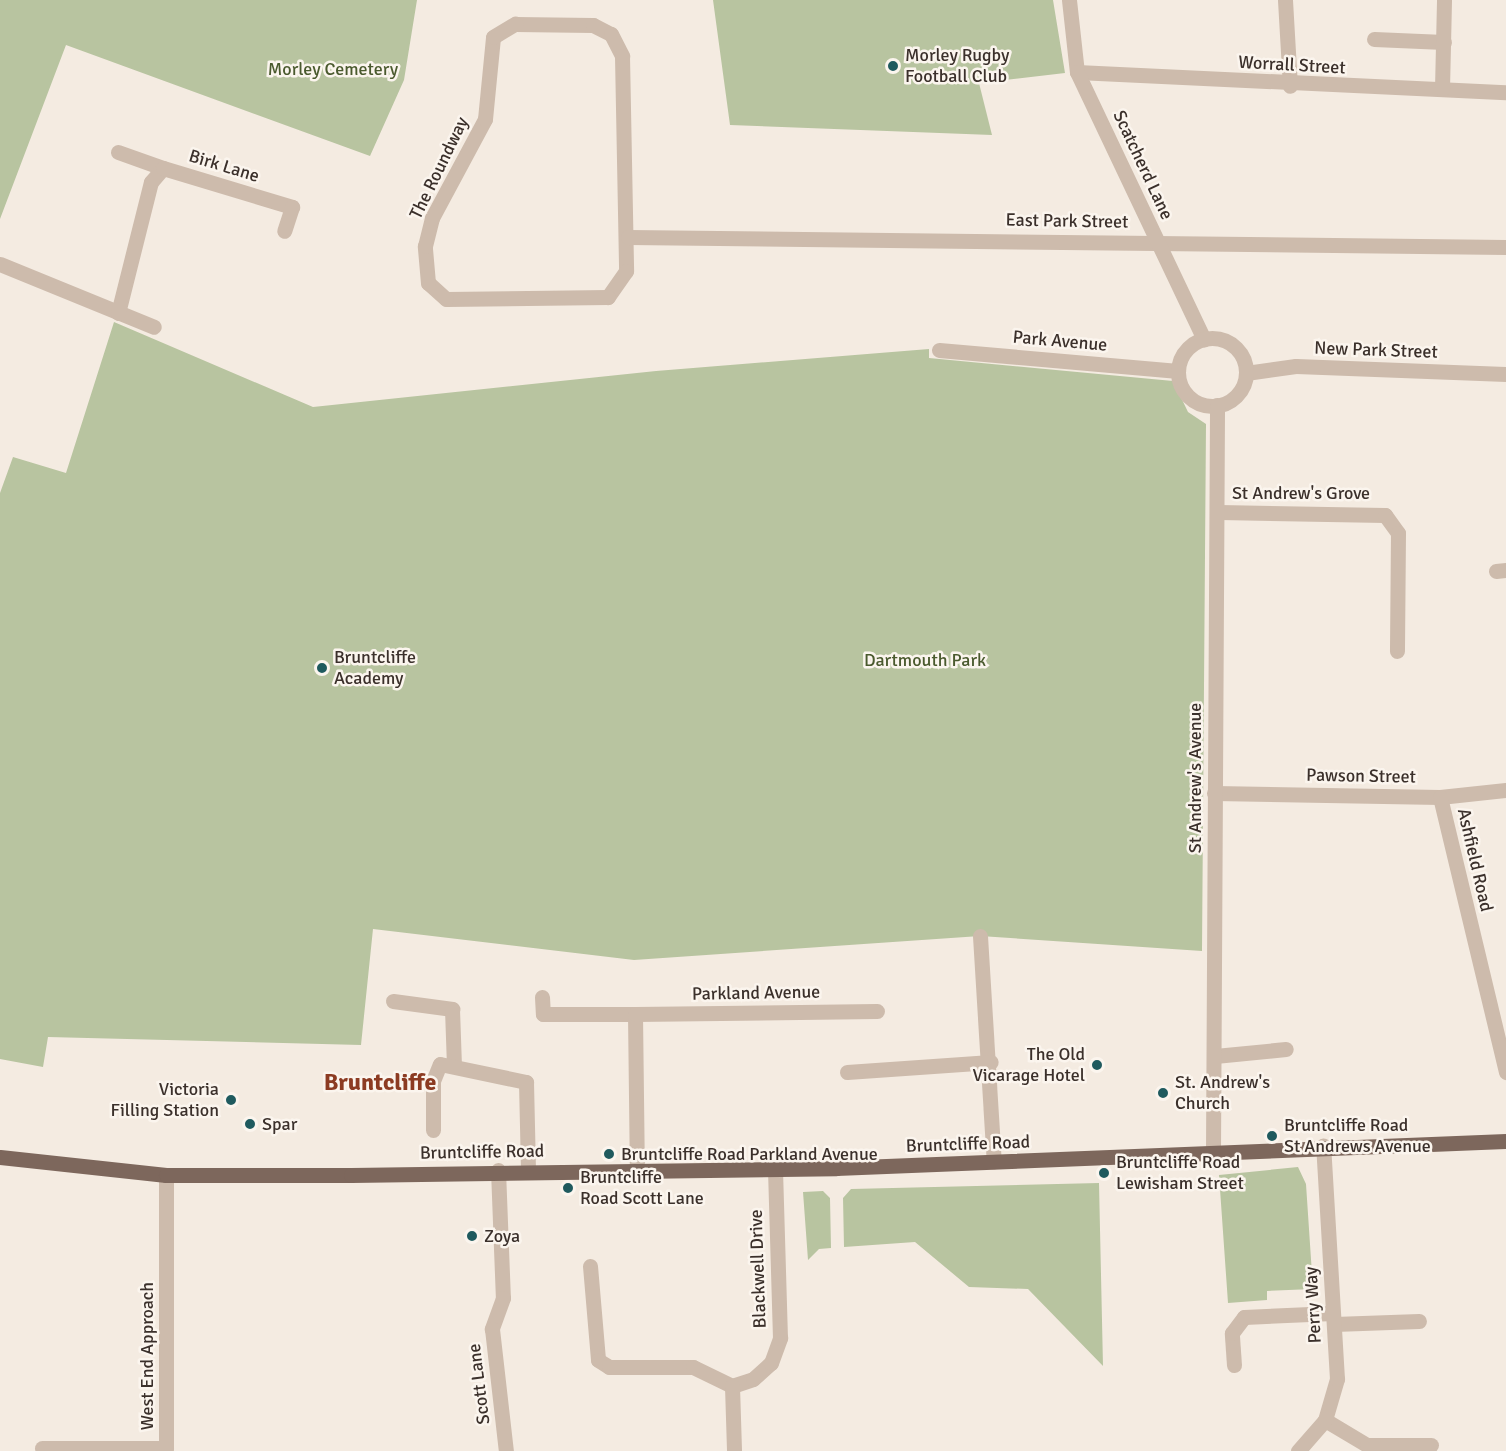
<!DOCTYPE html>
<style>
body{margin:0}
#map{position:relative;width:1506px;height:1451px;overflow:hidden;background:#f4ebe1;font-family:Signika,sans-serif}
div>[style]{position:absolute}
.green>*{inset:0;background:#b8c4a0}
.minor>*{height:15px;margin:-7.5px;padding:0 7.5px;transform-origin:7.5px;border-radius:7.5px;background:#cdbbac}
.tertiary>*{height:15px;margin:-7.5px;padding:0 7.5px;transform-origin:7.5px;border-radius:7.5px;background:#cdbbac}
.tertiary>.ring{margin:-7.5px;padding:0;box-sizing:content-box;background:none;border:15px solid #cdbbac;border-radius:50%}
.primary>*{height:15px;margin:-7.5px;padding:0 7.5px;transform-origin:7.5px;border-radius:7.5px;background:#7d675c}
.dots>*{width:16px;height:16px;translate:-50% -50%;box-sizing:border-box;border:3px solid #fbf5ee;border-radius:50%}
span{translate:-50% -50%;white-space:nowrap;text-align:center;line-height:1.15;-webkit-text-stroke:5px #fbf5ee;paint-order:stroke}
.poi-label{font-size:18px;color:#3b302b}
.left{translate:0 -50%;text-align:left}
.right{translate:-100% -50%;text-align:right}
.street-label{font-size:18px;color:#3b302b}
.park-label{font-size:18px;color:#4a5a2e}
.district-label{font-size:24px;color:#8c3b22;font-weight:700}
</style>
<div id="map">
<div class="green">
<i style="clip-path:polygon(0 0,417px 0,404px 80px,370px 156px,66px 45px,0 219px)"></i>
<i style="clip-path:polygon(713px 0,1053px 0,1065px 73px,979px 83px,992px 135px,730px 125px)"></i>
<i style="clip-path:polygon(114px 322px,313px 407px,656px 371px,929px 349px,929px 358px,1173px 381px,1188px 412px,1206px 424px,1202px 951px,980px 936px,634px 960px,373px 929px,361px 1045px,48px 1037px,43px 1067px,0 1059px,0 493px,13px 457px,66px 473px)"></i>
<i style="clip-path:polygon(1298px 1167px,1306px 1184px,1313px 1289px,1267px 1291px,1267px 1300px,1228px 1303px,1219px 1175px)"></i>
<i style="clip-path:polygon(1099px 1183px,1103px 1366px,1028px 1289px,969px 1287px,915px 1242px,844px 1247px,843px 1198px,851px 1189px)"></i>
<i style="clip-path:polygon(823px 1191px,830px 1198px,831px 1248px,819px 1249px,808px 1260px,803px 1192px)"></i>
</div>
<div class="minor">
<i style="left:1285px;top:0;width:86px;rotate:86.7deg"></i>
<i style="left:515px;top:24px;width:78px;rotate:0.7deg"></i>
<i style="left:593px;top:25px;width:20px;rotate:27deg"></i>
<i style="left:611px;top:34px;width:25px;rotate:63deg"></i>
<i style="left:622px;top:56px;width:215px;rotate:88.9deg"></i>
<i style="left:626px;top:271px;width:32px;rotate:125deg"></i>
<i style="left:608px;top:297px;width:162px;rotate:179.3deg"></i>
<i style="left:446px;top:299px;width:24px;rotate:-138deg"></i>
<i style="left:428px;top:283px;width:37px;rotate:-95deg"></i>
<i style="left:425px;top:246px;width:29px;rotate:-76deg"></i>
<i style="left:432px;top:218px;width:112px;rotate:-61.8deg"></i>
<i style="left:485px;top:119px;width:82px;rotate:-84.4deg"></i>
<i style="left:493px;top:37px;width:26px;rotate:-31deg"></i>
<i style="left:1374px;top:39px;width:70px;rotate:2.5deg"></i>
<i style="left:1077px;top:72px;width:429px;rotate:2.7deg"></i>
<i style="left:1442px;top:89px;width:89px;rotate:-88.7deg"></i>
<i style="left:118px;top:152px;width:48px;rotate:19.6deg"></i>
<i style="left:628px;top:237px;width:878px;rotate:0.65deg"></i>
<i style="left:0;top:264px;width:166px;rotate:22.2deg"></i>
<i style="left:118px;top:313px;width:135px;rotate:-75.9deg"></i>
<i style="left:151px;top:182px;width:18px;rotate:-49deg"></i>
<i style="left:163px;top:168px;width:135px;rotate:16.8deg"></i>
<i style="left:292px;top:207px;width:25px;rotate:108deg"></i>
<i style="left:939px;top:350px;width:240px;rotate:5deg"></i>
<i style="left:1246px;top:373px;width:50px;rotate:-8deg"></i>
<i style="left:1296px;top:366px;width:210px;rotate:2.2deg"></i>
<i style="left:1219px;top:512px;width:166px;rotate:1deg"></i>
<i style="left:1385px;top:515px;width:22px;rotate:54deg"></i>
<i style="left:1398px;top:533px;width:118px;rotate:90.5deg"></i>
<i style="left:1496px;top:571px;width:10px;rotate:-6deg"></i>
<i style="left:1214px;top:793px;width:226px;rotate:1deg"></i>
<i style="left:1440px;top:797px;width:66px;rotate:-6.1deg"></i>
<i style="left:1440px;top:797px;width:283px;rotate:76.5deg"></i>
<i style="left:980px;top:936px;width:226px;rotate:86.5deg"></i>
<i style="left:542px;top:997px;width:17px;rotate:87deg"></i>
<i style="left:543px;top:1014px;width:92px"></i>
<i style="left:635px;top:1014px;width:157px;rotate:89.3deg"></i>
<i style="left:393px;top:1001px;width:60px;rotate:7.7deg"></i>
<i style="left:452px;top:1009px;width:56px;rotate:88deg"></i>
<i style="left:635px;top:1014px;width:242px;rotate:-0.7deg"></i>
<i style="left:1215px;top:1056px;width:71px;rotate:-5.6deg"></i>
<i style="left:847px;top:1072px;width:144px;rotate:-4deg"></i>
<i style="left:433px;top:1130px;width:49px;rotate:-90deg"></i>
<i style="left:433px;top:1081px;width:18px;rotate:-68deg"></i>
<i style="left:440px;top:1064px;width:88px;rotate:11.8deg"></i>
<i style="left:526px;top:1082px;width:89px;rotate:88.7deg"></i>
<i style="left:498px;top:1170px;width:128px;rotate:87.8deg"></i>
<i style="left:503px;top:1298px;width:33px;rotate:110deg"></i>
<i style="left:492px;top:1329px;width:123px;rotate:83.5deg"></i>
<i style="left:590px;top:1266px;width:94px;rotate:85.1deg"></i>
<i style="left:598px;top:1360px;width:13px;rotate:32deg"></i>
<i style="left:609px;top:1367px;width:84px"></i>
<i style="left:693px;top:1367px;width:43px;rotate:26deg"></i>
<i style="left:1334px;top:1324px;width:85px;rotate:-2deg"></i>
<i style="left:1234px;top:1365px;width:32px;rotate:-94deg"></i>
<i style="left:1232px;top:1333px;width:20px;rotate:-53deg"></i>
<i style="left:1244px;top:1317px;width:89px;rotate:-2.6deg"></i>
<i style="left:732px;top:1386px;width:22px;rotate:-18deg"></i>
<i style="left:753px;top:1379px;width:24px;rotate:-42deg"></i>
<i style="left:771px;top:1363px;width:27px;rotate:-70deg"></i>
<i style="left:780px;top:1338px;width:169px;rotate:-91.7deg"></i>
<i style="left:732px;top:1386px;width:65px;rotate:88.2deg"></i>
<i style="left:1325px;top:1420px;width:49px;rotate:30.8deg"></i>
<i style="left:1367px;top:1445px;width:64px"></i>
<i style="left:42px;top:1448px;width:124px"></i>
<i style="left:166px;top:1448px;width:273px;rotate:-90deg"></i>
<i style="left:1298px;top:1451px;width:41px;rotate:-48.9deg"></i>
<i style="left:1325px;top:1420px;width:43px;rotate:-73.7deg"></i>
<i style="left:1337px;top:1379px;width:234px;rotate:-93.4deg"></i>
</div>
<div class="tertiary">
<i style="left:1069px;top:0;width:72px;rotate:83.7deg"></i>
<i style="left:1077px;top:72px;width:296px;rotate:64.6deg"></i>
<i class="ring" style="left:1178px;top:338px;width:53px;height:53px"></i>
<i style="left:1213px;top:1152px;width:747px;rotate:-89.69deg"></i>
</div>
<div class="primary">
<i style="left:0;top:1157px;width:167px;rotate:6.2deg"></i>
<i style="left:166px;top:1175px;width:185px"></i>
<i style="left:351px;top:1175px;width:485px;rotate:-0.8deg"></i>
<i style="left:836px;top:1168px;width:671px;rotate:-2.31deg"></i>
</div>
<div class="dots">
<i style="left:893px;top:66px;background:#1f5a5e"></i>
<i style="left:322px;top:668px;background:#1f5a5e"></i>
<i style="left:1097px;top:1065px;background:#1f5a5e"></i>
<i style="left:1163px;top:1093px;background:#1f5a5e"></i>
<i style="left:231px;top:1100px;background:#1f5a5e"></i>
<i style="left:250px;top:1124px;background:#1f5a5e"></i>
<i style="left:1272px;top:1136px;background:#1f5a5e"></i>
<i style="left:609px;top:1154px;background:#1f5a5e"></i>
<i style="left:1104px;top:1173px;background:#1f5a5e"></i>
<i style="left:568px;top:1188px;background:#1f5a5e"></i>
<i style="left:472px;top:1236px;background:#1f5a5e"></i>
</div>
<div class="poi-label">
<span class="left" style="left:905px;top:66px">Morley Rugby<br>Football Club</span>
<span class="left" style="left:334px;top:668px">Bruntcliffe<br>Academy</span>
<span class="right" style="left:1085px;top:1065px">The Old<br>Vicarage Hotel</span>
<span class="left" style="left:1175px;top:1093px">St. Andrew's<br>Church</span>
<span class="right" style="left:219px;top:1100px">Victoria<br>Filling Station</span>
<span class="left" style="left:262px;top:1124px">Spar</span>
<span class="left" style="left:1284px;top:1136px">Bruntcliffe Road<br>St Andrews Avenue</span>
<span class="left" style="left:621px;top:1154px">Bruntcliffe Road Parkland Avenue</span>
<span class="left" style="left:1116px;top:1173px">Bruntcliffe Road<br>Lewisham Street</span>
<span class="left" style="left:580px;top:1188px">Bruntcliffe<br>Road Scott Lane</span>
<span class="left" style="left:484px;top:1236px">Zoya</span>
</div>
<div class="street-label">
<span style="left:1292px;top:65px;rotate:3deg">Worrall Street</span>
<span style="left:1143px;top:165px;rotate:65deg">Scatcherd Lane</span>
<span style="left:224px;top:166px;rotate:17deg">Birk Lane</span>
<span style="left:439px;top:168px;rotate:-64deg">The Roundway</span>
<span style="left:1067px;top:221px;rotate:1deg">East Park Street</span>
<span style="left:1060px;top:341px;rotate:5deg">Park Avenue</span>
<span style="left:1376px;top:350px;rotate:2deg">New Park Street</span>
<span style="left:1301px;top:493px">St Andrew's Grove</span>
<span style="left:1361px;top:776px;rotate:1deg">Pawson Street</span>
<span style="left:1195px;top:778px;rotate:-90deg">St Andrew's Avenue</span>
<span style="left:1475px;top:860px;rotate:77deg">Ashfield Road</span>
<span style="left:756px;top:993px;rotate:-1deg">Parkland Avenue</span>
<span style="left:968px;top:1144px;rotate:-2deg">Bruntcliffe Road</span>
<span style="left:482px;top:1152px;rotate:-1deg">Bruntcliffe Road</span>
<span style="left:758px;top:1269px;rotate:-92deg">Blackwell Drive</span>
<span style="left:1313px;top:1305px;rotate:-93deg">Perry Way</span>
<span style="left:147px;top:1356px;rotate:-90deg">West End Approach</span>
<span style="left:479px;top:1384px;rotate:-97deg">Scott Lane</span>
</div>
<div class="park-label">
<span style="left:333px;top:69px">Morley Cemetery</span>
<span style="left:925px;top:660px">Dartmouth Park</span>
</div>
<div class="district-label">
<span style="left:380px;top:1083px">Bruntcliffe</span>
</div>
</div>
